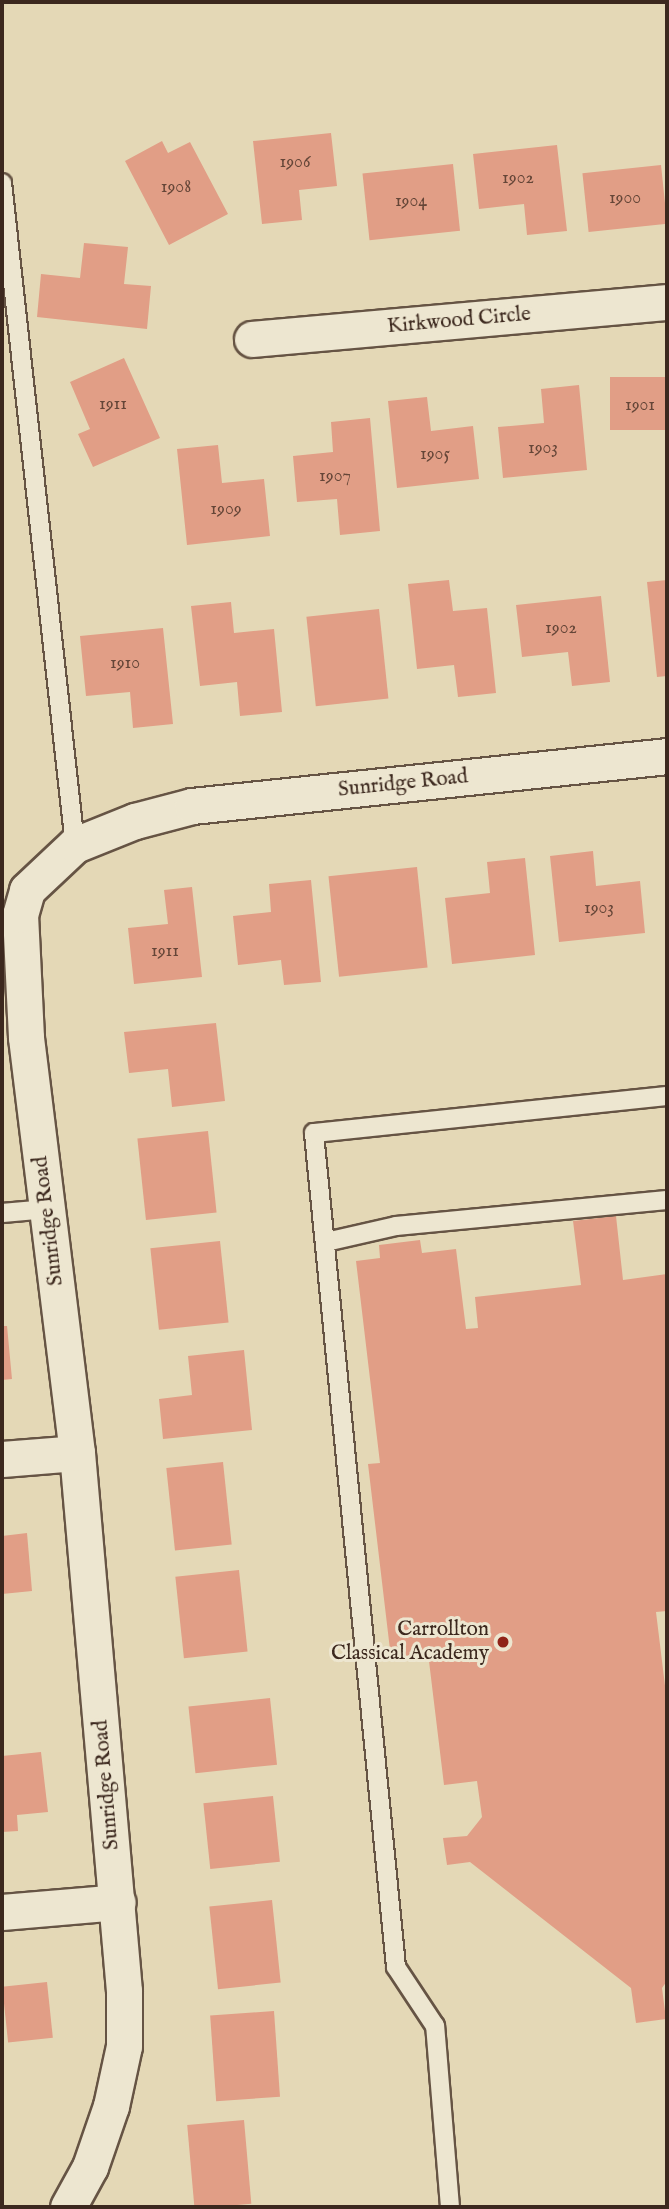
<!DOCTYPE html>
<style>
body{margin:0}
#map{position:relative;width:669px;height:2209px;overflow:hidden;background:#e4d8b6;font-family:"IM FELL English",serif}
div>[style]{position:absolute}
.building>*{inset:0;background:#e19e86;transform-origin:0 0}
.roads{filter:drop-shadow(2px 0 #665444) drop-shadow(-2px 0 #665444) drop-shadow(0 2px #665444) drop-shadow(0 -2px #665444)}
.lane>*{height:18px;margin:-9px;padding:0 9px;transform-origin:9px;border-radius:9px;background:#ede6d0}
.street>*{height:35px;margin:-17.5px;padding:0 17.5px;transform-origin:17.5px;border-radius:17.5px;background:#ede6d0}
.dots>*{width:19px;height:19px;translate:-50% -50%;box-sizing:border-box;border:4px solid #ede6d0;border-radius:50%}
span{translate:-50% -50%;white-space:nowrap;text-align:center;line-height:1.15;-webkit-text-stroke:6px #ede6d0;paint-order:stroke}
.number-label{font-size:18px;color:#654638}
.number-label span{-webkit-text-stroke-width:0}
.street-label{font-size:21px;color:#3c281e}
.poi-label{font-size:21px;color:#3c281e}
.right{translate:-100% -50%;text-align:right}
.frame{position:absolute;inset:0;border:4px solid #3c281e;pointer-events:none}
</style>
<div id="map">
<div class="building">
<i style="clip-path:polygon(331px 133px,337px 186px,299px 190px,302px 220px,262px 224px,253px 141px)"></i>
<i style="clip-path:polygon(162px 141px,168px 153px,190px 142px,228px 214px,169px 245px,125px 161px)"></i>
<i style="clip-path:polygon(557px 145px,567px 231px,527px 235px,524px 204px,479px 209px,473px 154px)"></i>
<i style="left:453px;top:164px;width:67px;height:91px;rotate:84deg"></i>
<i style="left:661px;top:165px;width:59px;height:79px;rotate:84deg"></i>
<i style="clip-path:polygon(84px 243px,128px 247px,124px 284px,151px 286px,147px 329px,37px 317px,41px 274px,80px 278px)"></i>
<i style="clip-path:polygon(124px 358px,160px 438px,93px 467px,78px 434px,90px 429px,70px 382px)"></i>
<i style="left:667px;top:377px;width:53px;height:57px;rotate:90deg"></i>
<i style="clip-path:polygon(579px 385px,587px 470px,503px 478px,498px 427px,544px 423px,541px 389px)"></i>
<i style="clip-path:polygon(427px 397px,431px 431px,473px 426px,479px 479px,397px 488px,388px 401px)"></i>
<i style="clip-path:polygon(370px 418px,380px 531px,340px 535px,337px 499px,297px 502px,293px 456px,333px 452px,331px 422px)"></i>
<i style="clip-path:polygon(218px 445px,222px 483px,264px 479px,270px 536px,187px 545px,177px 449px)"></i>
<i style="clip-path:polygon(449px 580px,453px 611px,487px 608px,496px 693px,458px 697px,454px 665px,417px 669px,408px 584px)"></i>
<i style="clip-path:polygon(667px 580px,667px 676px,657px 677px,647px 582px)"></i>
<i style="clip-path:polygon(601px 596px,610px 682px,572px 686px,568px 652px,522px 657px,516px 605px)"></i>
<i style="clip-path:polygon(231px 602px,234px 633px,274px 629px,282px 712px,240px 716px,237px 682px,200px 686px,191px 606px)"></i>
<i style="left:379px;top:609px;width:90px;height:73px;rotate:84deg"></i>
<i style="clip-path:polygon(163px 628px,173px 724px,133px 728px,130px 692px,86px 696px,80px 636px)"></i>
<i style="clip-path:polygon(593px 851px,596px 886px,640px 881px,645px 933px,559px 942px,550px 856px)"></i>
<i style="clip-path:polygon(525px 858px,535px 955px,452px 964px,445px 898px,490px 893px,487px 862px)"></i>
<i style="left:417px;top:867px;width:101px;height:89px;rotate:84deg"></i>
<i style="clip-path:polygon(311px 880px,321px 982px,284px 985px,281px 960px,238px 965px,233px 916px,271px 912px,269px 884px)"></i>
<i style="clip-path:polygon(192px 887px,202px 977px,134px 984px,128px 928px,168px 924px,164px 890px)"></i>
<i style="clip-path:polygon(216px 1023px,225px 1101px,172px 1107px,168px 1069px,129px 1073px,124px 1032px)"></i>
<i style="left:208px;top:1131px;width:82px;height:71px;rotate:84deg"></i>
<i style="clip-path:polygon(616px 1216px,623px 1280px,667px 1274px,667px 1611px,656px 1612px,667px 1702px,667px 1981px,662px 1988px,666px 2019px,636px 2023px,631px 1988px,470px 1862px,447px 1865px,443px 1838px,467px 1836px,482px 1817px,477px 1781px,444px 1785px,428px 1653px,391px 1658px,368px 1464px,380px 1463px,356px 1261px,380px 1258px,379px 1245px,420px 1240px,422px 1253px,456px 1249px,466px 1329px,478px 1328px,475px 1297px,581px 1285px,573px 1221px)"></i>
<i style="left:220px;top:1241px;width:82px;height:70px;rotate:84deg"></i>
<i style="clip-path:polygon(2px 1326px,7px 1326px,12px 1379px,2px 1380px)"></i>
<i style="clip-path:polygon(244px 1350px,252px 1430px,163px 1439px,159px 1399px,192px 1395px,188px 1356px)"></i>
<i style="left:223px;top:1462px;width:83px;height:57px;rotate:84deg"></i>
<i style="clip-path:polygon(27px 1533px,32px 1591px,2px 1594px,2px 1536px)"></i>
<i style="left:239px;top:1570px;width:82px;height:64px;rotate:84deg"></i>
<i style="left:270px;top:1698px;width:67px;height:82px;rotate:84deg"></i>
<i style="clip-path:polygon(41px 1752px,48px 1812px,17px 1815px,18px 1831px,2px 1832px,2px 1756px)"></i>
<i style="left:273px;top:1796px;width:66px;height:70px;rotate:84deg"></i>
<i style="left:272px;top:1900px;width:83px;height:63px;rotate:84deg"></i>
<i style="left:47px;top:1982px;width:56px;height:45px;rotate:84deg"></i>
<i style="left:274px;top:2011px;width:86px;height:64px;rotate:86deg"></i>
<i style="left:244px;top:2120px;width:84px;height:57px;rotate:85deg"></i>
</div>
<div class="roads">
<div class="lane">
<i style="left:2px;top:183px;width:666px;rotate:83.71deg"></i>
<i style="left:2px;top:1213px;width:45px;rotate:-5.1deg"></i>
<i style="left:326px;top:1242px;width:72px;rotate:-12.9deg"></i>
<i style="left:396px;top:1226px;width:272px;rotate:-5.5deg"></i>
<i style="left:450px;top:2207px;width:182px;rotate:-94.7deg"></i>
<i style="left:435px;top:2026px;width:71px;rotate:-123.5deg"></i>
<i style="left:396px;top:1967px;width:838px;rotate:-95.62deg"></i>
<i style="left:314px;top:1133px;width:355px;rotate:-6deg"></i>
</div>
<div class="street">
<i style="left:252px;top:339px;width:417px;rotate:-5.1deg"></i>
<i style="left:2px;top:1459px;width:75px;rotate:-4.6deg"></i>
<i style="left:2px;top:1912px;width:116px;rotate:-4.9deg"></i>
<i style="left:68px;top:2207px;width:46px;rotate:-61.2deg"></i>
<i style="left:90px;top:2167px;width:65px;rotate:-71deg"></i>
<i style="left:111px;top:2106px;width:61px;rotate:-77.8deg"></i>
<i style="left:124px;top:2046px;width:55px;rotate:-90deg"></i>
<i style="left:124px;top:1991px;width:540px;rotate:-94.99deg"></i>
<i style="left:77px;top:1453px;width:419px;rotate:-97deg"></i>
<i style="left:26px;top:1037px;width:122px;rotate:-92.8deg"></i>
<i style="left:20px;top:915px;width:26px;rotate:-74deg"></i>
<i style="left:27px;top:890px;width:66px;rotate:-43.2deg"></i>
<i style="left:75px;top:845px;width:65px;rotate:-21.8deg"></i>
<i style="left:135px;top:821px;width:59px;rotate:-14.7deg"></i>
<i style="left:192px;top:806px;width:478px;rotate:-6deg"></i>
</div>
</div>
<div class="dots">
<i style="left:503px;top:1642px;background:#8f2418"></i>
</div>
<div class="number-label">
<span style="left:295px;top:163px">1906</span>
<span style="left:518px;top:179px">1902</span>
<span style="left:176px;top:188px">1908</span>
<span style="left:625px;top:199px">1900</span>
<span style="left:411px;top:202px">1904</span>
<span style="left:113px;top:405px">1911</span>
<span style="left:640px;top:406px">1901</span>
<span style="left:543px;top:449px">1903</span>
<span style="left:435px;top:455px">1905</span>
<span style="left:335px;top:477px">1907</span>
<span style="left:226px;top:510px">1909</span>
<span style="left:561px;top:629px">1902</span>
<span style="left:125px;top:664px">1910</span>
<span style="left:599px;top:909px">1903</span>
<span style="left:165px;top:952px">1911</span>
</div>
<div class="street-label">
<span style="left:459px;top:321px;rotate:-5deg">Kirkwood Circle</span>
<span style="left:403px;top:784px;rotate:-6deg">Sunridge Road</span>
<span style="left:49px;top:1221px;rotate:-97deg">Sunridge Road</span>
<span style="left:107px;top:1785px;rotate:-95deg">Sunridge Road</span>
</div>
<div class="poi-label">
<span class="right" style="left:489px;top:1642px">Carrollton<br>Classical Academy</span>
</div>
<div class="frame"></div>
</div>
